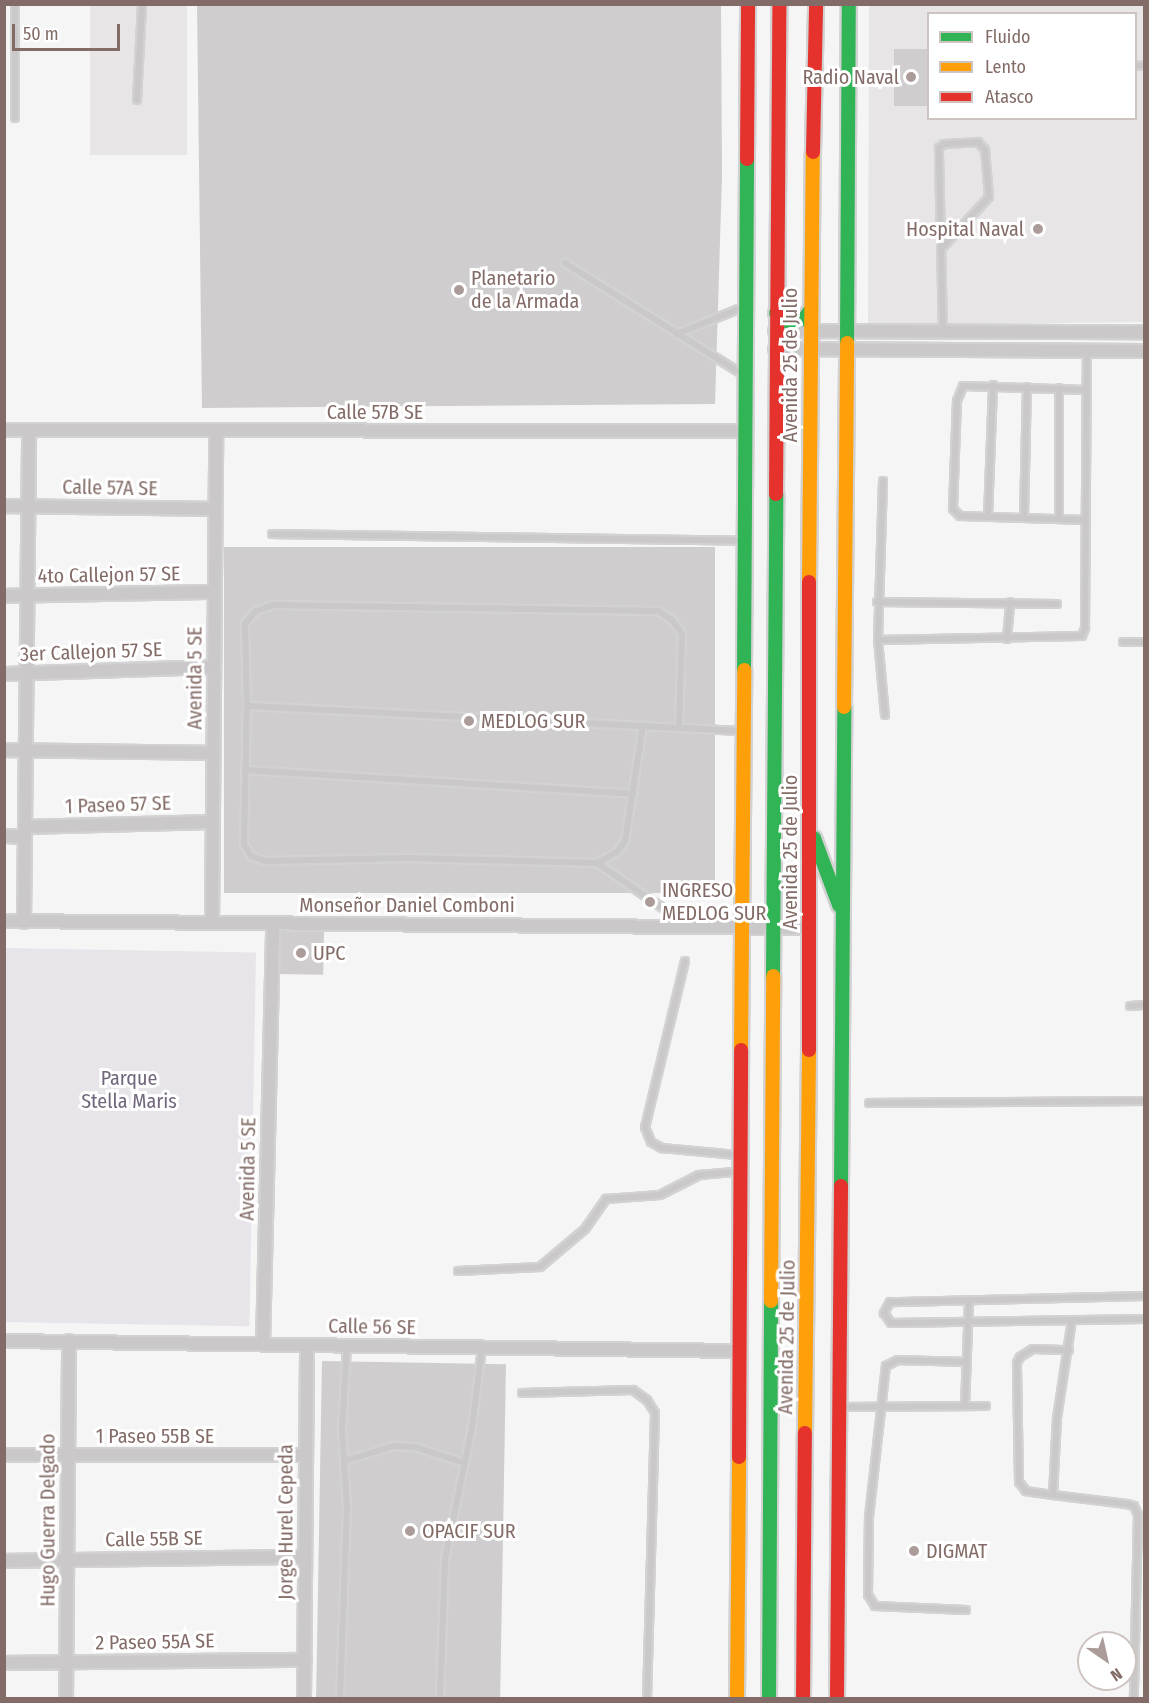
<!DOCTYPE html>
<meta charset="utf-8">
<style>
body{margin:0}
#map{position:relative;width:1149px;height:1703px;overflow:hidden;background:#f5f5f6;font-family:"Fira Sans Condensed",sans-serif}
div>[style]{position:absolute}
.built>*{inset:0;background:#e7e5e6;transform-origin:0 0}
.green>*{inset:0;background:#e7e5ea;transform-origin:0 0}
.building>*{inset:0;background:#cfcdcd;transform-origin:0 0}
.roads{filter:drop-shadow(2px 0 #d3d2d2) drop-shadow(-2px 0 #d3d2d2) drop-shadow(0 2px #d3d2d2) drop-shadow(0 -2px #d3d2d2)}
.lane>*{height:6px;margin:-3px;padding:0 3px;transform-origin:3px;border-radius:3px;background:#cac8c8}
.street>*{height:12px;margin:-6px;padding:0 6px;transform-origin:6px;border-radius:6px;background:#cac8c8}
.fast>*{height:14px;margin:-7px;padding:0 7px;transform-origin:7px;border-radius:7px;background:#30b455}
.slow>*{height:14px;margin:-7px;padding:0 7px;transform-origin:7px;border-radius:7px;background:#ff9f0a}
.jam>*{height:14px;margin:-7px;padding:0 7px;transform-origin:7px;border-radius:7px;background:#e5322d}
.dots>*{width:16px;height:16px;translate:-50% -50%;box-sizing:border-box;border:3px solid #fff;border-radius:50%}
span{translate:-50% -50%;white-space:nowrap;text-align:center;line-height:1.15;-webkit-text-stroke:6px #fff;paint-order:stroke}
.poi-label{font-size:20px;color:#836c67}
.right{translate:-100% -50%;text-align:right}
.left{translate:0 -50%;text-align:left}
.street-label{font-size:20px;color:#836c67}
.park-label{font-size:20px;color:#71667b}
.frame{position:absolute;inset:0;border:6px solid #836c67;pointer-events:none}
.legend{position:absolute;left:927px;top:12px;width:210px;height:108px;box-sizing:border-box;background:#fff;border:2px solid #cdc4c2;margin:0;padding:8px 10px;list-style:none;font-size:18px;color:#836c67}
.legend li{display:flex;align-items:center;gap:12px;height:30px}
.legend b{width:30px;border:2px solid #cdc4c2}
.north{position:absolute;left:1077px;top:1631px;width:60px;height:60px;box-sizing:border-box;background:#fff;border:2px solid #cdc4c2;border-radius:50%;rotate:146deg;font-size:16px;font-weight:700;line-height:24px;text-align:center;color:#836c67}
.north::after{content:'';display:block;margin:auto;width:21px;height:27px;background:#ab9c99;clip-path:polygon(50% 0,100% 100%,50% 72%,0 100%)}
.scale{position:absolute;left:12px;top:24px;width:108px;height:27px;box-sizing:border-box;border:3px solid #836c67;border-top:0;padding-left:8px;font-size:18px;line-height:21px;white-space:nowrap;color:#836c67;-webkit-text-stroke:4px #fff;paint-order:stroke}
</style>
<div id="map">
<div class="built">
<i style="left:90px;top:5px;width:97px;height:150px"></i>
<i style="clip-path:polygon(evenodd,869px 5px,1144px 5px,1144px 322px,868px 325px,869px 5px,928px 14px,1136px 14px,1136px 118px,928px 118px,928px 14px)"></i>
</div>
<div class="green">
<i style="left:5px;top:948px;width:251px;height:374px;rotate:1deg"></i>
</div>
<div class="building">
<i style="clip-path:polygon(197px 4px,721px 4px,722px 176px,715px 404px,202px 408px)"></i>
<i style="left:894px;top:49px;width:34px;height:57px"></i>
<i style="left:224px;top:547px;width:491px;height:346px"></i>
<i style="left:280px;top:930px;width:44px;height:44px;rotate:1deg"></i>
<i style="left:322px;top:1361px;width:184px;height:337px;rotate:1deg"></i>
</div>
<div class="roads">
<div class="lane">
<i style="left:1136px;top:66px;width:8px;rotate:-7deg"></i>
<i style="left:137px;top:100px;width:96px;rotate:-87deg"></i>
<i style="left:15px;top:118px;width:114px;rotate:-90deg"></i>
<i style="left:565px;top:263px;width:209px;rotate:32.1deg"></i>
<i style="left:943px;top:331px;width:183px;rotate:-91.3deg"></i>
<i style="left:939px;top:148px;width:6px;rotate:-39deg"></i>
<i style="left:944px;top:144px;width:34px;rotate:-3deg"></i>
<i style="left:978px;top:142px;width:11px;rotate:49deg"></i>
<i style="left:985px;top:150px;width:47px;rotate:85.1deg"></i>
<i style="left:989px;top:197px;width:68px;rotate:132.6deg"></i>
<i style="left:677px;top:334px;width:71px;rotate:-22.2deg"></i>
<i style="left:1059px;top:388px;width:129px;rotate:90deg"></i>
<i style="left:988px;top:517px;width:132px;rotate:-87.8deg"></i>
<i style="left:1024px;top:517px;width:130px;rotate:-88.7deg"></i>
<i style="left:1085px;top:520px;width:125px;rotate:-178.2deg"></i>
<i style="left:960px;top:516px;width:10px;rotate:-135deg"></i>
<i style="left:953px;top:509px;width:108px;rotate:-87.9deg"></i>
<i style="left:957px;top:401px;width:16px;rotate:-68deg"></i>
<i style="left:963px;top:386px;width:123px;rotate:1.9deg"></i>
<i style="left:272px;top:534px;width:472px;rotate:0.8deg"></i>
<i style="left:877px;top:602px;width:180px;rotate:0.6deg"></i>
<i style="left:1007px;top:639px;width:37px;rotate:-85deg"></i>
<i style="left:878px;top:640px;width:159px;rotate:-88.2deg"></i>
<i style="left:1123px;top:642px;width:21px"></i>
<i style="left:247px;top:706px;width:495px;rotate:2.9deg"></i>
<i style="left:885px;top:715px;width:75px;rotate:-95.3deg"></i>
<i style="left:878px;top:640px;width:204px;rotate:-1.1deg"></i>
<i style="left:1082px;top:636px;width:9px;rotate:-69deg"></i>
<i style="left:1085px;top:628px;width:277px;rotate:-89.6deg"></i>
<i style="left:643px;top:725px;width:117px;rotate:98.8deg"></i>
<i style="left:625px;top:841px;width:14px;rotate:126deg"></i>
<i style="left:617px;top:852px;width:23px;rotate:151deg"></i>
<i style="left:597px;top:863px;width:189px;rotate:-178.5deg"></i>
<i style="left:408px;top:858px;width:143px;rotate:178.8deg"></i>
<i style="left:265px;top:861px;width:15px;rotate:-160deg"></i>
<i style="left:251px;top:856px;width:14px;rotate:-120deg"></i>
<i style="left:244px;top:844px;width:138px;rotate:-88.8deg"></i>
<i style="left:247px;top:706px;width:82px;rotate:-91.4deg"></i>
<i style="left:245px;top:624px;width:17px;rotate:-50deg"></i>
<i style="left:256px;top:611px;width:18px;rotate:-19deg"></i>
<i style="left:273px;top:605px;width:385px;rotate:0.9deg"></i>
<i style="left:658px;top:611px;width:17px;rotate:33deg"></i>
<i style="left:672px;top:620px;width:17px;rotate:54deg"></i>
<i style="left:682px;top:634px;width:92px;rotate:91.9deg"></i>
<i style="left:245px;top:770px;width:389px;rotate:3.5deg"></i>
<i style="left:597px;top:863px;width:108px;rotate:34.4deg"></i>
<i style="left:685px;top:961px;width:171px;rotate:103.5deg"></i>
<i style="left:645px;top:1127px;width:16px;rotate:68deg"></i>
<i style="left:651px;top:1142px;width:13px;rotate:29deg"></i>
<i style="left:662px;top:1148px;width:75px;rotate:5.3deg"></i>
<i style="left:1130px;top:1006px;width:14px;rotate:-4deg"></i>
<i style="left:869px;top:1103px;width:275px;rotate:-0.4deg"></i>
<i style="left:458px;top:1271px;width:82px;rotate:-2.8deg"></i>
<i style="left:540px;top:1267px;width:59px;rotate:-40.2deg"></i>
<i style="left:585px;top:1229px;width:37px;rotate:-55deg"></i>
<i style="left:606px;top:1199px;width:54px;rotate:-4.2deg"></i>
<i style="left:660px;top:1195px;width:44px;rotate:-27.1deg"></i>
<i style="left:699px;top:1175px;width:38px;rotate:-5deg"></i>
<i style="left:1144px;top:1296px;width:254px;rotate:178.6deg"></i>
<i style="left:890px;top:1302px;width:13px;rotate:119deg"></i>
<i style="left:884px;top:1313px;width:12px;rotate:55deg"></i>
<i style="left:891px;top:1323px;width:253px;rotate:-0.9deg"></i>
<i style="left:1072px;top:1320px;width:99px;rotate:98.7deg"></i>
<i style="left:1057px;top:1418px;width:77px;rotate:93deg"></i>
<i style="left:1053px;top:1495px;width:74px;rotate:7deg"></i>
<i style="left:1126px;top:1504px;width:8px;rotate:14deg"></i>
<i style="left:1134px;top:1506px;width:10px;rotate:66deg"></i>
<i style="left:1138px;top:1515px;width:183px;rotate:91.3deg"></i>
<i style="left:522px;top:1393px;width:111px;rotate:-1.5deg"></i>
<i style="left:633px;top:1390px;width:17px;rotate:36deg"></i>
<i style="left:647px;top:1400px;width:15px;rotate:58deg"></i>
<i style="left:655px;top:1413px;width:285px;rotate:91.6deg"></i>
<i style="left:965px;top:1406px;width:106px;rotate:-87.8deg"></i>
<i style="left:842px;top:1407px;width:144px;rotate:-0.4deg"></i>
<i style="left:344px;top:1461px;width:52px;rotate:-16.7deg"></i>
<i style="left:394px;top:1446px;width:21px;rotate:3deg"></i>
<i style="left:415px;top:1447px;width:52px;rotate:17.7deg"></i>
<i style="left:1053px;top:1495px;width:27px;rotate:-172deg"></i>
<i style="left:1026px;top:1491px;width:11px;rotate:-128deg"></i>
<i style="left:1019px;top:1482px;width:119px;rotate:-91deg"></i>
<i style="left:1017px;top:1363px;width:7px;rotate:-63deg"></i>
<i style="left:1020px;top:1357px;width:15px;rotate:-32deg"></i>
<i style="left:1033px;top:1349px;width:36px;rotate:2deg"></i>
<i style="left:966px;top:1610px;width:91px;rotate:-177.5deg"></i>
<i style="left:875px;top:1606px;width:13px;rotate:-122deg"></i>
<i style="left:868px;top:1595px;width:78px;rotate:-89.3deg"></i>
<i style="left:869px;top:1517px;width:152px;rotate:-83.6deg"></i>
<i style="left:886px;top:1366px;width:13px;rotate:-27deg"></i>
<i style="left:898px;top:1360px;width:68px;rotate:1.7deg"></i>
<i style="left:340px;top:1698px;width:191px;rotate:-87.9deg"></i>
<i style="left:347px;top:1507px;width:78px;rotate:-93.7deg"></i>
<i style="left:342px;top:1429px;width:83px;rotate:-86.6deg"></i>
<i style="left:440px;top:1698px;width:139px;rotate:-87.9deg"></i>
<i style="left:445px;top:1559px;width:134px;rotate:-78.4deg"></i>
<i style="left:472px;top:1428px;width:81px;rotate:-82.9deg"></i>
</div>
<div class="street">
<i style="left:775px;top:331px;width:369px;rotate:0.2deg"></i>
<i style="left:775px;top:349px;width:369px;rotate:0.3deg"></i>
<i style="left:4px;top:430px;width:741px;rotate:0.08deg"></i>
<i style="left:4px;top:506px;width:211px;rotate:0.8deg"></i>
<i style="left:4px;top:596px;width:211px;rotate:-1.1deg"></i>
<i style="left:4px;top:674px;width:210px;rotate:-1.9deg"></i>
<i style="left:4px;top:750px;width:210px;rotate:0.8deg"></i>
<i style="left:25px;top:827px;width:188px;rotate:-1.5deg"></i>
<i style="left:4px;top:836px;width:21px;rotate:3deg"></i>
<i style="left:4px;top:921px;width:806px;rotate:0.5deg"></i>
<i style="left:24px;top:922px;width:492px;rotate:-89.4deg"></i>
<i style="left:212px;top:923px;width:491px;rotate:-89.5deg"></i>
<i style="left:4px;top:1341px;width:735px;rotate:0.78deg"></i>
<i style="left:263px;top:1344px;width:420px;rotate:-88.6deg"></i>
<i style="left:4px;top:1455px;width:302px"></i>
<i style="left:4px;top:1561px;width:301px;rotate:-0.8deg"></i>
<i style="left:4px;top:1663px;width:301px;rotate:-0.6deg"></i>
<i style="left:66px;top:1698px;width:357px;rotate:-89.5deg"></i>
<i style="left:304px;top:1698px;width:352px;rotate:-89.5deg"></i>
</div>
<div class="fast">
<i style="left:776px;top:313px;width:16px;rotate:35deg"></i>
<i style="left:789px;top:322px;width:15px;rotate:-11deg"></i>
<i style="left:804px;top:319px;width:9px;rotate:-54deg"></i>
<i style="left:847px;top:343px;width:339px;rotate:-89.7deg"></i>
<i style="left:744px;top:670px;width:511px;rotate:-89.66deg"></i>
<i style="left:814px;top:838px;width:72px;rotate:69.5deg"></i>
<i style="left:773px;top:976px;width:482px;rotate:-89.6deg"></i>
<i style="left:841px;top:1186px;width:479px;rotate:-89.6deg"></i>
<i style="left:769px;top:1698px;width:397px;rotate:-89.7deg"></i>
</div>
<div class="slow">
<i style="left:809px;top:582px;width:430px;rotate:-89.5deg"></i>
<i style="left:844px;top:707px;width:364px;rotate:-89.5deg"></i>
<i style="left:741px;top:1050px;width:380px;rotate:-89.5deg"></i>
<i style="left:771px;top:1301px;width:325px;rotate:-89.6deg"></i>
<i style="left:805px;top:1433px;width:383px;rotate:-89.4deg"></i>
<i style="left:737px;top:1698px;width:241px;rotate:-89.5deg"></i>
</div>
<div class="jam">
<i style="left:813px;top:152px;width:148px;rotate:-88.8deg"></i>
<i style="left:747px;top:159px;width:155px;rotate:-89.6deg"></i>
<i style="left:776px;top:494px;width:490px;rotate:-89.6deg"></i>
<i style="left:809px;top:1050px;width:468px;rotate:-90deg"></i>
<i style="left:739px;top:1457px;width:407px;rotate:-89.7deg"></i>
<i style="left:803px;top:1698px;width:265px;rotate:-89.6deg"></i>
<i style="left:837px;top:1698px;width:512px;rotate:-89.55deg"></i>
</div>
</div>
<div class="dots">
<i style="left:911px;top:77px;background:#ab9c99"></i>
<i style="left:1038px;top:229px;background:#ab9c99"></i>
<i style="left:459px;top:290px;background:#ab9c99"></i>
<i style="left:469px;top:721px;background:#ab9c99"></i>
<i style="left:650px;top:902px;background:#ab9c99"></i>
<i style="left:301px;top:953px;background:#ab9c99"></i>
<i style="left:410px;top:1531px;background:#ab9c99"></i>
<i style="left:914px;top:1551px;background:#ab9c99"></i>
</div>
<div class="poi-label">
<span class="right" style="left:899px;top:77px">Radio Naval</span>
<span class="right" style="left:1024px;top:229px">Hospital Naval</span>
<span class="left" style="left:471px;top:290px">Planetario<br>de la Armada</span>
<span class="left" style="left:481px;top:721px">MEDLOG SUR</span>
<span class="left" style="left:662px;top:902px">INGRESO<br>MEDLOG SUR</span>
<span class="left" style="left:313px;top:953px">UPC</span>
<span class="left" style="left:422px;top:1531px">OPACIF SUR</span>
<span class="left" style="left:926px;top:1551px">DIGMAT</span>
</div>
<div class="street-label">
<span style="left:790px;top:365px;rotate:-90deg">Avenida 25 de Julio</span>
<span style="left:375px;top:412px">Calle 57B SE</span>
<span style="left:110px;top:488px;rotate:1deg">Calle 57A SE</span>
<span style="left:109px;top:575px;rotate:-1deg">4to Callejon 57 SE</span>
<span style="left:91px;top:652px;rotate:-2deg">3er Callejon 57 SE</span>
<span style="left:195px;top:678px;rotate:-90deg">Avenida 5 SE</span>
<span style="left:118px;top:805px;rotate:-2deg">1 Paseo 57 SE</span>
<span style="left:790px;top:852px;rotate:-90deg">Avenida 25 de Julio</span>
<span style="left:407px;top:905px">Monseñor Daniel Comboni</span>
<span style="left:248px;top:1169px;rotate:-89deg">Avenida 5 SE</span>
<span style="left:372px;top:1327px;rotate:1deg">Calle 56 SE</span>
<span style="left:787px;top:1337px;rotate:-89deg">Avenida 25 de Julio</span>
<span style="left:155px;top:1436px">1 Paseo 55B SE</span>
<span style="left:48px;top:1520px;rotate:-90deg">Hugo Guerra Delgado</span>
<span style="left:286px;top:1522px;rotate:-90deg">Jorge Hurel Cepeda</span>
<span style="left:154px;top:1539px;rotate:-1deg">Calle 55B SE</span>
<span style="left:155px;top:1642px;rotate:-1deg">2 Paseo 55A SE</span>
</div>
<div class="park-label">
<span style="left:129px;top:1090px">Parque<br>Stella Maris</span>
</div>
<div class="frame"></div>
<ul class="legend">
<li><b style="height:8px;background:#30b455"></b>Fluido</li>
<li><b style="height:8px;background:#ff9f0a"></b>Lento</li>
<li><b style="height:8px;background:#e5322d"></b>Atasco</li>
</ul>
<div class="north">N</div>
<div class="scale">50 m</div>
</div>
